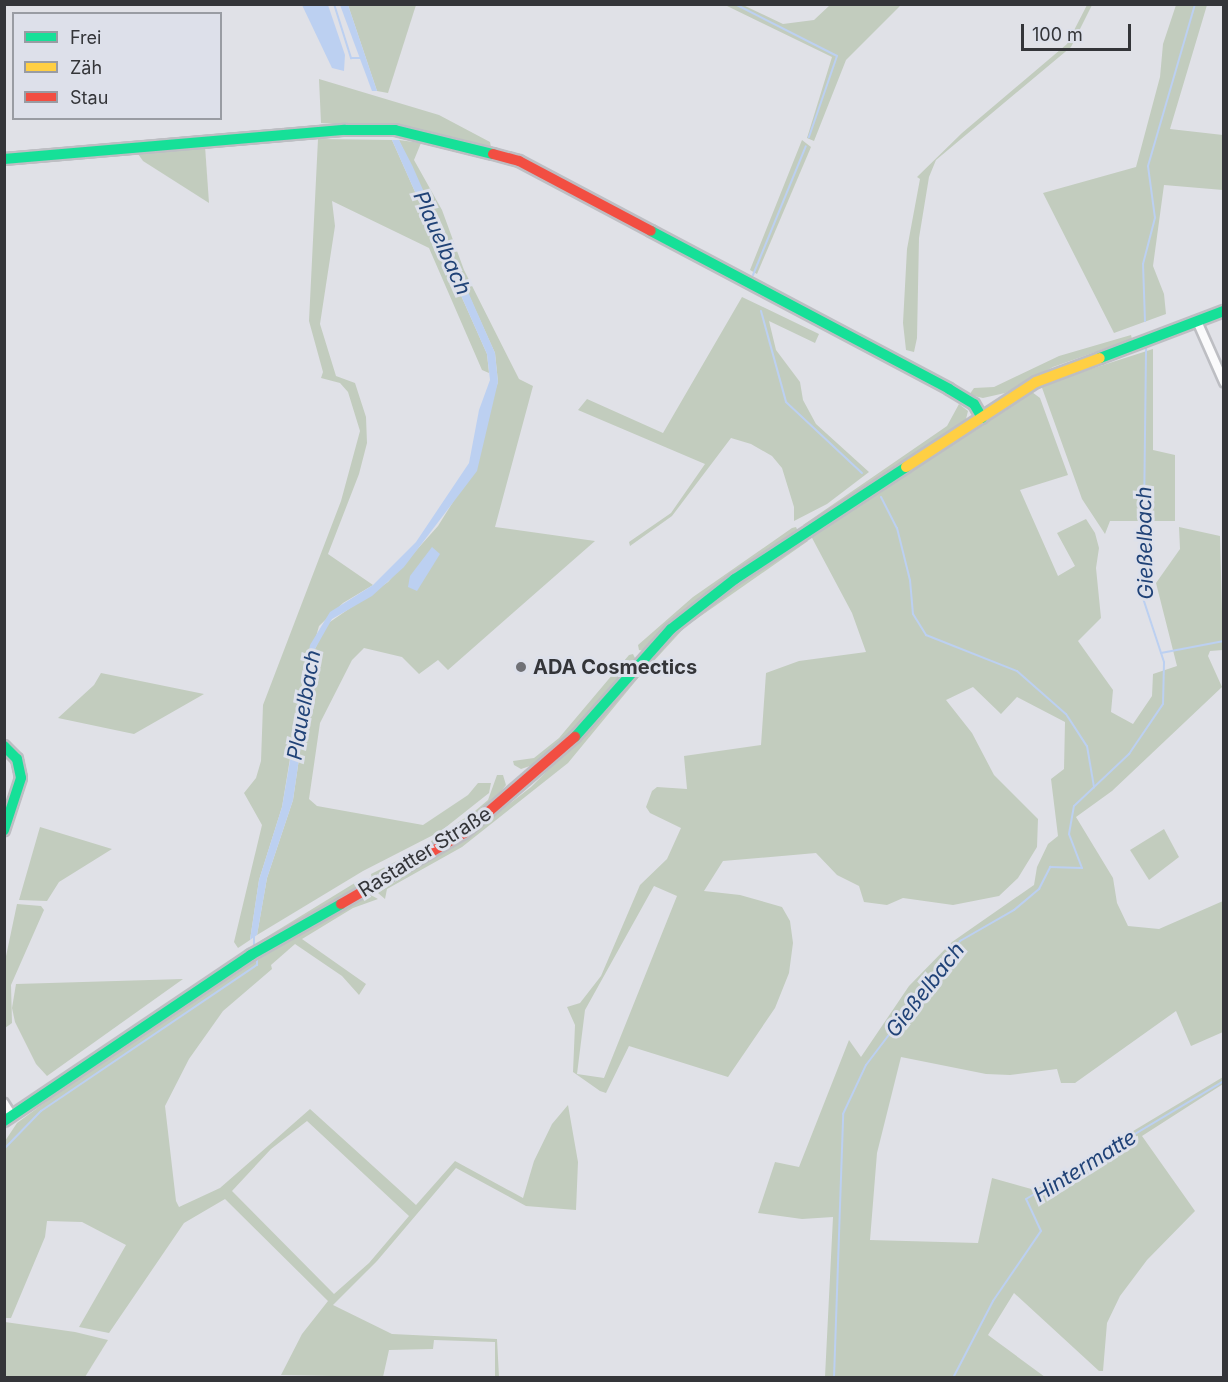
<!DOCTYPE html>
<meta charset="utf-8">
<style>
body{margin:0}
#map{position:relative;width:1228px;height:1382px;overflow:hidden;background:#e0e1e7;font-family:Inter,sans-serif}
div>[style]{position:absolute}
.green>*{inset:0;background:#c2ccbe}
.water>*{inset:0;background:#bcd0f1}
.stream>*{height:2px;margin:-1px;padding:0 1px;transform-origin:1px;border-radius:1px;background:#bcd0f1}
.roads{filter:drop-shadow(2px 0 #bdbec3) drop-shadow(-2px 0 #bdbec3) drop-shadow(0 2px #bdbec3) drop-shadow(0 -2px #bdbec3)}
.street>*{height:8px;margin:-4px;padding:0 4px;transform-origin:4px;border-radius:4px;background:#fafafb}
.fast>*{height:10px;margin:-5px;padding:0 5px;transform-origin:5px;border-radius:5px;background:#16e098}
.slow>*{height:10px;margin:-5px;padding:0 5px;transform-origin:5px;border-radius:5px;background:#ffcf43}
.jam>*{height:10px;margin:-5px;padding:0 5px;transform-origin:5px;border-radius:5px;background:#f24e42}
.dots>*{width:16px;height:16px;translate:-50% -50%;box-sizing:border-box;border:3px solid #dde0ea;border-radius:50%}
span{translate:-50% -50%;white-space:nowrap;text-align:center;line-height:1.15;-webkit-text-stroke:6px #dde0ea;paint-order:stroke}
.poi-label{font-size:20px;color:#343539;font-weight:700}
.left{translate:0 -50%;text-align:left}
.street-label{font-size:20px;color:#343539}
.water-label{font-size:21px;color:#204277;font-style:italic}
.frame{position:absolute;inset:0;border:6px solid #343539;pointer-events:none}
.legend{position:absolute;left:12px;top:12px;width:210px;height:108px;box-sizing:border-box;background:#dde0ea;border:2px solid #999ca3;margin:0;padding:8px 10px;list-style:none;font-size:18px;color:#343539}
.legend li{display:flex;align-items:center;gap:12px;height:30px}
.legend b{width:30px;border:2px solid #999ca3}
.scale{position:absolute;left:1021px;top:24px;width:110px;height:27px;box-sizing:border-box;border:3px solid #343539;border-top:0;padding-left:8px;font-size:18px;line-height:21px;white-space:nowrap;color:#343539;-webkit-text-stroke:4px #dde0ea;paint-order:stroke}
</style>
<div id="map">
<div class="green">
<i style="clip-path:polygon(348px 5px,416px 5px,388px 93px,377px 91px)"></i>
<i style="clip-path:polygon(725px 5px,743px 5px,783px 24px,814px 20px,830px 5px,901px 5px,846px 60px,814px 141px,807px 138px,832px 57px)"></i>
<i style="clip-path:polygon(1087px 5px,1092px 5px,1071px 47px,936px 160px,929px 177px,919px 238px,917px 338px,914px 352px,906px 350px,903px 323px,907px 249px,920px 179px,917px 177px,962px 133px,1067px 44px)"></i>
<i style="clip-path:polygon(1176px 5px,1207px 5px,1170px 129px,1223px 135px,1223px 190px,1164px 185px,1153px 266px,1164px 294px,1166px 314px,1114px 333px,1043px 193px,1136px 167px,1160px 77px,1163px 44px)"></i>
<i style="clip-path:polygon(319px 79px,439px 115px,490px 142px,491px 147px,407px 129px,321px 123px)"></i>
<i style="clip-path:polygon(318px 139px,392px 140px,487px 354px,489px 373px,482px 370px,429px 248px,332px 201px,335px 226px,320px 324px,336px 376px,355px 383px,366px 417px,367px 443px,359px 474px,328px 554px,373px 585px,343px 603px,319px 626px,302px 686px,282px 807px,259px 880px,250px 940px,238px 948px,234px 942px,262px 825px,244px 793px,256px 778px,261px 761px,263px 705px,341px 501px,360px 431px,348px 392px,340px 383px,321px 378px,323px 372px,309px 321px)"></i>
<i style="clip-path:polygon(399px 140px,421px 143px,414px 160px,442px 210px,464px 270px,519px 379px,533px 386px,495px 527px,595px 541px,448px 670px,438px 660px,419px 674px,402px 657px,364px 648px,352px 660px,320px 723px,309px 799px,317px 806px,423px 825px,468px 795px,478px 783px,491px 783px,489px 793px,441px 831px,363px 871px,257px 935px,267px 878px,293px 800px,315px 649px,327px 624px,388px 582px,438px 526px,463px 486px,498px 382px,495px 353px)"></i>
<i style="clip-path:polygon(802px 140px,811px 147px,757px 274px,750px 270px)"></i>
<i style="clip-path:polygon(205px 146px,209px 203px,143px 161px,136px 151px)"></i>
<i style="clip-path:polygon(742px 297px,819px 334px,815px 343px,769px 321px,776px 350px,800px 382px,803px 400px,816px 424px,869px 472px,827px 504px,794px 521px,794px 507px,782px 468px,772px 456px,751px 444px,731px 438px,672px 516px,630px 546px,629px 542px,671px 513px,705px 464px,578px 410px,587px 399px,663px 433px)"></i>
<i style="clip-path:polygon(1131px 335px,1132px 339px,1053px 367px,1005px 393px,983px 398px,969px 395px,974px 388px,994px 387px,1059px 356px)"></i>
<i style="clip-path:polygon(1153px 349px,1153px 450px,1175px 455px,1175px 521px,1110px 521px,1105px 534px,1082px 499px,1041px 385px)"></i>
<i style="clip-path:polygon(evenodd,1032px 392px,1040px 398px,1068px 475px,1020px 490px,1058px 576px,1075px 566px,1057px 533px,1086px 519px,1095px 533px,1099px 548px,1096px 568px,1101px 618px,1078px 641px,1113px 690px,1111px 712px,1133px 724px,1152px 696px,1153px 674px,1177px 666px,1156px 583px,1180px 549px,1179px 527px,1220px 536px,1223px 650px,1210px 651px,1208px 656px,1222px 687px,1112px 791px,1076px 817px,1113px 878px,1117px 903px,1128px 926px,1159px 929px,1223px 901px,1223px 1032px,1191px 1046px,1176px 1011px,1075px 1083px,1061px 1083px,1057px 1069px,1010px 1075px,986px 1074px,901px 1057px,877px 1153px,870px 1240px,978px 1243px,992px 1178px,1035px 1190px,1223px 1077px,1223px 1084px,1142px 1136px,1195px 1211px,1147px 1260px,1120px 1296px,1107px 1323px,1103px 1371px,1099px 1371px,1014px 1293px,988px 1335px,1045px 1377px,825px 1377px,833px 1217px,802px 1219px,758px 1213px,775px 1162px,799px 1167px,849px 1040px,861px 1057px,909px 986px,952px 942px,1034px 885px,1037px 867px,1048px 844px,1058px 836px,1051px 779px,1064px 769px,1065px 722px,1017px 697px,1001px 714px,973px 687px,946px 700px,972px 733px,994px 775px,1038px 819px,1037px 847px,1018px 878px,999px 896px,953px 905px,903px 898px,887px 905px,864px 902px,859px 886px,837px 875px,816px 853px,723px 861px,704px 891px,740px 895px,782px 907px,790px 921px,793px 943px,789px 973px,775px 1008px,728px 1077px,629px 1046px,606px 1093px,600px 1091px,573px 1072px,575px 1025px,567px 1007px,580px 1003px,601px 976px,640px 885px,667px 859px,681px 828px,650px 813px,646px 807px,652px 791px,657px 787px,687px 789px,684px 756px,761px 745px,766px 673px,799px 661px,866px 652px,852px 613px,811px 536px,1032px 392px,654px 886px,677px 896px,604px 1078px,577px 1074px,585px 1010px,654px 886px)"></i>
<i style="clip-path:polygon(959px 404px,968px 411px,965px 423px,808px 527px,803px 525px,947px 426px)"></i>
<i style="clip-path:polygon(792px 528px,796px 527px,799px 534px,703px 596px,644px 651px,639px 650px,638px 645px,693px 597px)"></i>
<i style="clip-path:polygon(805px 540px,808px 541px,685px 627px,652px 663px,648px 660px,667px 638px,729px 589px)"></i>
<i style="clip-path:polygon(629px 655px,633px 654px,636px 660px,575px 730px,533px 765px,521px 769px,514px 765px,513px 761px,534px 758px,559px 738px)"></i>
<i style="clip-path:polygon(644px 663px,648px 666px,568px 763px,462px 847px,387px 889px,385px 899px,378px 893px,477px 829px,531px 787px,590px 728px)"></i>
<i style="clip-path:polygon(101px 673px,204px 694px,134px 734px,58px 718px,94px 685px)"></i>
<i style="clip-path:polygon(497px 775px,503px 775px,506px 785px,493px 802px,416px 856px,372px 880px,371px 874px,415px 852px,475px 811px,488px 800px)"></i>
<i style="clip-path:polygon(40px 827px,112px 849px,59px 882px,47px 901px,19px 900px)"></i>
<i style="clip-path:polygon(1164px 829px,1179px 857px,1149px 880px,1130px 850px)"></i>
<i style="clip-path:polygon(358px 881px,364px 885px,260px 946px,260px 941px)"></i>
<i style="clip-path:polygon(evenodd,369px 894px,378px 899px,353px 908px,302px 939px,366px 984px,359px 995px,342px 976px,295px 944px,271px 965px,272px 969px,223px 1011px,189px 1059px,165px 1106px,176px 1201px,179px 1207px,220px 1188px,310px 1109px,416px 1205px,455px 1161px,523px 1198px,534px 1161px,552px 1124px,568px 1105px,578px 1162px,576px 1210px,526px 1206px,456px 1168px,377px 1261px,333px 1305px,392px 1334px,497px 1339px,499px 1377px,495px 1377px,495px 1342px,434px 1340px,433px 1349px,389px 1350px,383px 1377px,281px 1375px,302px 1334px,328px 1301px,225px 1199px,184px 1223px,109px 1333px,79px 1327px,126px 1245px,82px 1222px,47px 1221px,45px 1237px,11px 1318px,5px 1318px,5px 1141px,17px 1123px,137px 1035px,246px 964px,369px 894px,307px 1121px,409px 1216px,369px 1263px,334px 1294px,232px 1191px,271px 1149px,307px 1121px)"></i>
<i style="clip-path:polygon(17px 904px,41px 906px,44px 910px,11px 985px,12px 1023px,5px 1028px,5px 961px)"></i>
<i style="clip-path:polygon(183px 979px,47px 1076px,36px 1064px,15px 1022px,12px 1008px,16px 984px)"></i>
<i style="clip-path:polygon(5px 1322px,75px 1332px,108px 1340px,85px 1377px,5px 1377px)"></i>
</div>
<div class="water">
<i style="clip-path:polygon(302px 5px,328px 5px,345px 55px,344px 71px,332px 68px)"></i>
<i style="clip-path:polygon(340px 5px,348px 5px,377px 91px,372px 91px)"></i>
<i style="clip-path:polygon(392px 140px,399px 140px,412px 165px,495px 353px,498px 382px,477px 471px,404px 567px,372px 596px,332px 619px,315px 649px,293px 800px,267px 878px,257px 935px,250px 940px,259px 880px,282px 807px,310px 645px,330px 612px,373px 585px,416px 542px,469px 463px,479px 410px,490px 380px,487px 354px)"></i>
<i style="clip-path:polygon(432px 547px,440px 554px,417px 591px,408px 587px,410px 576px)"></i>
</div>
<div class="stream">
<i style="left:334px;top:4px;width:57px;rotate:72.5deg"></i>
<i style="left:351px;top:58px;width:12px"></i>
<i style="left:735px;top:4px;width:114px;rotate:27deg"></i>
<i style="left:837px;top:56px;width:86px;rotate:109.1deg"></i>
<i style="left:753px;top:275px;width:139px;rotate:-67.7deg"></i>
<i style="left:761px;top:311px;width:94px;rotate:74.6deg"></i>
<i style="left:786px;top:402px;width:104px;rotate:43.1deg"></i>
<i style="left:1145px;top:321px;width:57px;rotate:-92deg"></i>
<i style="left:1143px;top:264px;width:48px;rotate:-75.4deg"></i>
<i style="left:1155px;top:218px;width:52px;rotate:-97.7deg"></i>
<i style="left:1148px;top:166px;width:169px;rotate:-73.8deg"></i>
<i style="left:881px;top:497px;width:35px;rotate:63deg"></i>
<i style="left:897px;top:528px;width:54px;rotate:76deg"></i>
<i style="left:910px;top:580px;width:34px;rotate:85deg"></i>
<i style="left:913px;top:614px;width:25px;rotate:58deg"></i>
<i style="left:926px;top:635px;width:98px;rotate:21.6deg"></i>
<i style="left:1017px;top:671px;width:65px;rotate:41.3deg"></i>
<i style="left:1066px;top:714px;width:38px;rotate:57deg"></i>
<i style="left:1087px;top:746px;width:42px;rotate:80.3deg"></i>
<i style="left:1161px;top:653px;width:64px;rotate:-10.8deg"></i>
<i style="left:254px;top:948px;width:12px;rotate:-90deg"></i>
<i style="left:4px;top:1149px;width:53px;rotate:-45.8deg"></i>
<i style="left:41px;top:1111px;width:261px;rotate:-34.1deg"></i>
<i style="left:257px;top:965px;width:8px;rotate:-90deg"></i>
<i style="left:834px;top:1378px;width:264px;rotate:-88deg"></i>
<i style="left:843px;top:1114px;width:54px;rotate:-64.9deg"></i>
<i style="left:866px;top:1065px;width:156px;rotate:-52.8deg"></i>
<i style="left:960px;top:941px;width:62px;rotate:-29.9deg"></i>
<i style="left:1014px;top:910px;width:33px;rotate:-40deg"></i>
<i style="left:1039px;top:889px;width:25px;rotate:-63deg"></i>
<i style="left:1050px;top:867px;width:32px;rotate:2deg"></i>
<i style="left:1082px;top:868px;width:36px;rotate:-111deg"></i>
<i style="left:1069px;top:834px;width:28px;rotate:-80deg"></i>
<i style="left:1074px;top:806px;width:76px;rotate:-43.4deg"></i>
<i style="left:1129px;top:754px;width:60px;rotate:-55.8deg"></i>
<i style="left:1163px;top:704px;width:42px;rotate:-88.6deg"></i>
<i style="left:1164px;top:662px;width:67px;rotate:-108.2deg"></i>
<i style="left:1143px;top:598px;width:252px;rotate:-89.3deg"></i>
<i style="left:953px;top:1378px;width:87px;rotate:-62.5deg"></i>
<i style="left:993px;top:1301px;width:85px;rotate:-55.6deg"></i>
<i style="left:1041px;top:1231px;width:35px;rotate:-115deg"></i>
<i style="left:1026px;top:1199px;width:230px;rotate:-30.8deg"></i>
</div>
<div class="roads">
<div class="street">
<i style="left:1197px;top:321px;width:67px;rotate:66.1deg"></i>
<i style="left:4px;top:1103px;width:15px;rotate:58deg"></i>
</div>
<div class="fast">
<i style="left:4px;top:159px;width:342px;rotate:-4.9deg"></i>
<i style="left:345px;top:130px;width:50px"></i>
<i style="left:395px;top:130px;width:101px;rotate:13.8deg"></i>
<i style="left:651px;top:231px;width:337px;rotate:27.9deg"></i>
<i style="left:949px;top:389px;width:29px;rotate:31deg"></i>
<i style="left:974px;top:404px;width:16px;rotate:60deg"></i>
<i style="left:1100px;top:358px;width:133px;rotate:-20.8deg"></i>
<i style="left:575px;top:737px;width:144px;rotate:-48.4deg"></i>
<i style="left:671px;top:629px;width:81px;rotate:-38deg"></i>
<i style="left:735px;top:579px;width:204px;rotate:-33.2deg"></i>
<i style="left:4px;top:746px;width:18px;rotate:45deg"></i>
<i style="left:17px;top:759px;width:19px;rotate:78deg"></i>
<i style="left:21px;top:778px;width:55px;rotate:108.1deg"></i>
<i style="left:4px;top:1121px;width:298px;rotate:-33.9deg"></i>
<i style="left:251px;top:955px;width:103px;rotate:-29.5deg"></i>
</div>
<div class="slow">
<i style="left:906px;top:467px;width:155px;rotate:-33.2deg"></i>
<i style="left:1036px;top:382px;width:68px;rotate:-20.6deg"></i>
</div>
<div class="jam">
<i style="left:493px;top:154px;width:27px;rotate:15deg"></i>
<i style="left:519px;top:161px;width:149px;rotate:27.9deg"></i>
<i style="left:341px;top:904px;width:142px;rotate:-30deg"></i>
<i style="left:464px;top:833px;width:147px;rotate:-40.9deg"></i>
</div>
</div>
<div class="dots">
<i style="left:521px;top:667px;background:#707176"></i>
</div>
<div class="poi-label">
<span class="left" style="left:533px;top:667px">ADA Cosmectics</span>
</div>
<div class="street-label">
<span style="left:425px;top:852px;rotate:-32deg">Rastatter Straße</span>
</div>
<div class="water-label">
<span style="left:442px;top:243px;rotate:66deg">Plauelbach</span>
<span style="left:1145px;top:543px;rotate:-91deg">Gießelbach</span>
<span style="left:304px;top:705px;rotate:-80deg">Plauelbach</span>
<span style="left:925px;top:990px;rotate:-52deg">Gießelbach</span>
<span style="left:1085px;top:1166px;rotate:-32deg">Hintermatte</span>
</div>
<div class="frame"></div>
<ul class="legend">
<li><b style="height:8px;background:#16e098"></b>Frei</li>
<li><b style="height:8px;background:#ffcf43"></b>Zäh</li>
<li><b style="height:8px;background:#f24e42"></b>Stau</li>
</ul>
<div class="scale">100 m</div>
</div>
